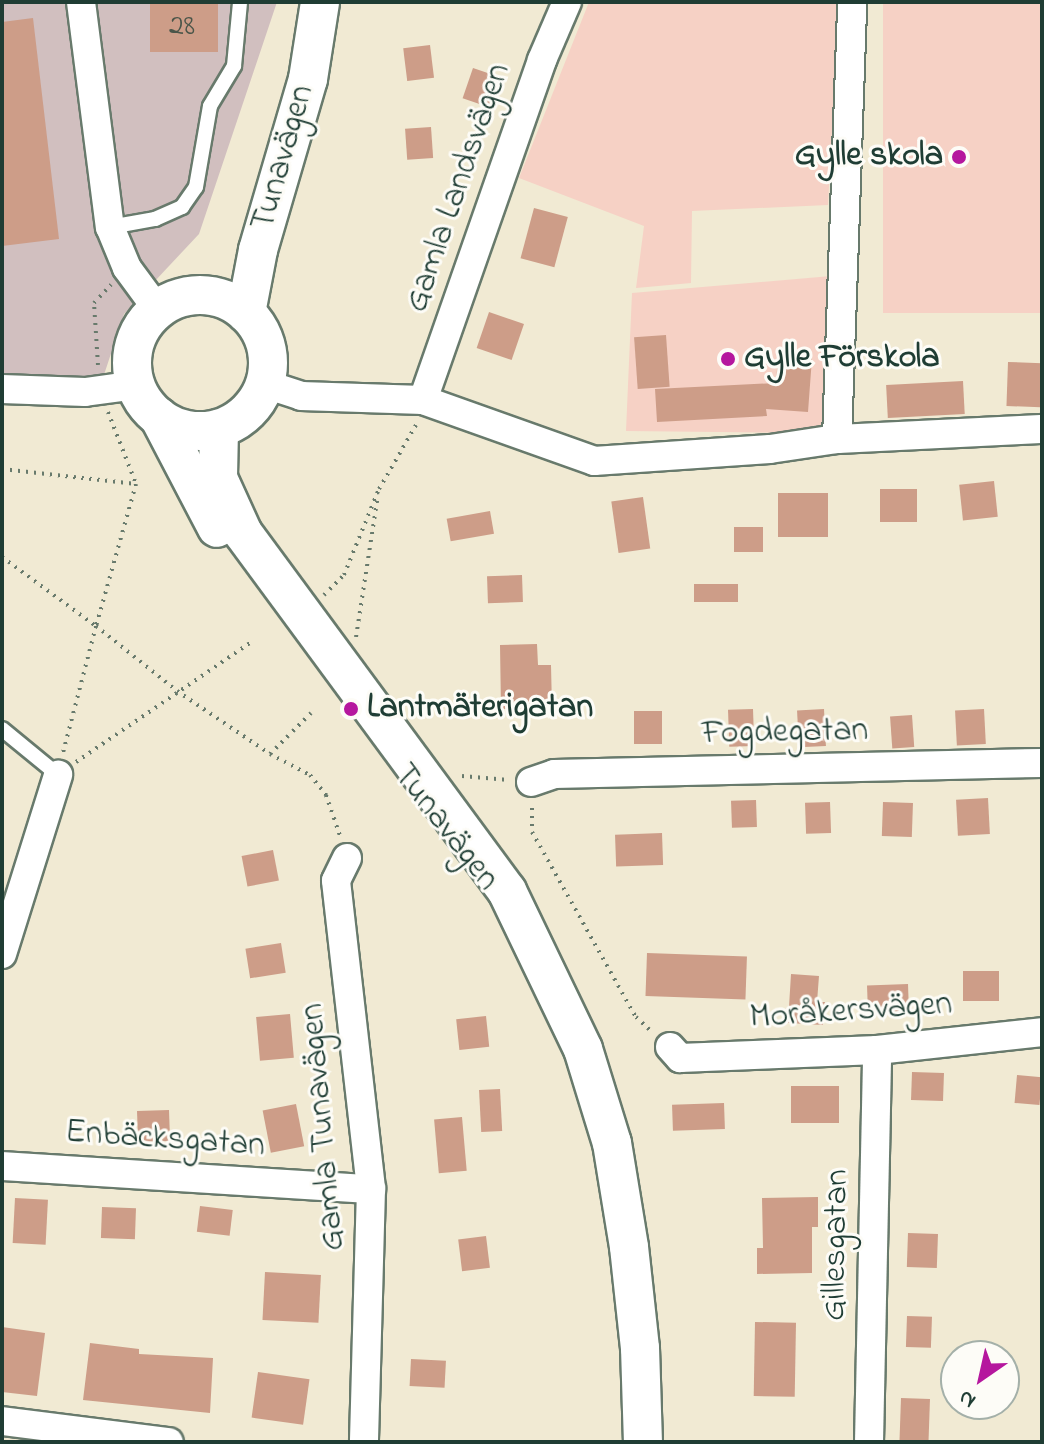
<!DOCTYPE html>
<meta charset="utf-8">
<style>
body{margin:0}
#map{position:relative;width:1044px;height:1444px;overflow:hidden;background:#f1ead3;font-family:"Indie Flower",sans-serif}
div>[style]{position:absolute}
.built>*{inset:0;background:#f6d1c5;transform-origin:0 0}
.industrial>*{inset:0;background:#d1bfbf}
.building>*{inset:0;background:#cd9d88;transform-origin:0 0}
.path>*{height:4px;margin-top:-2px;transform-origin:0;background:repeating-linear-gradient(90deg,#687a6c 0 2px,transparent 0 8px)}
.roads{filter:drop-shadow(2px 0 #687a6c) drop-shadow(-2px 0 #687a6c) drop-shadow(0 2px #687a6c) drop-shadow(0 -2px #687a6c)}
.lane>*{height:14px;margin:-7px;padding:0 7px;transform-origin:7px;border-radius:7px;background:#fff}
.street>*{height:28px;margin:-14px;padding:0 14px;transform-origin:14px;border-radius:14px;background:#fff}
.secondary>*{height:38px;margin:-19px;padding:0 19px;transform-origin:19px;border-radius:19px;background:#fff}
.secondary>.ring{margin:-19px;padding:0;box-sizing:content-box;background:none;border:38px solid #fff;border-radius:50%}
.dots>*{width:22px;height:22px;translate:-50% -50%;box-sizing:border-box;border:4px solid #fdfcf7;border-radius:50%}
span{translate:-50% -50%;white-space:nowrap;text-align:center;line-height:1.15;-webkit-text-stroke:6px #fdfcf7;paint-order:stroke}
.number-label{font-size:30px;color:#4a5549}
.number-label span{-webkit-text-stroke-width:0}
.poi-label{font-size:34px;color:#1f3d34;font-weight:700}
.right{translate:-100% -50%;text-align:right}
.left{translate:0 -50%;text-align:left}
.street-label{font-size:34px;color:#1f3d34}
.frame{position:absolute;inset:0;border:4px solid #1f3d34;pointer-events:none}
.north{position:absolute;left:940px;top:1340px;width:80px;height:80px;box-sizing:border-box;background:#fdfcf7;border:2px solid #a4b0a9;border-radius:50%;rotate:214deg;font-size:22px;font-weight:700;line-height:32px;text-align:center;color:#1f3d34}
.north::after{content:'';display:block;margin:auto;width:28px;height:36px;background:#b5179e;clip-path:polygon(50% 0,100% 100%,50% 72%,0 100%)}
</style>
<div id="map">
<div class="built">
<i style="clip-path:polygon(589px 2px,839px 2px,828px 205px,692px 211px,691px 283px,636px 288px,644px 226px,519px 178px)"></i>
<i style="left:883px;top:2px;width:159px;height:311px"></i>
<i style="clip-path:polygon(831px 276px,824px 425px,809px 433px,626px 431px,632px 293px)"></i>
</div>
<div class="industrial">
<i style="clip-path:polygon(2px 2px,277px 2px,199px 234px,124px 314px,99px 390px,2px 389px)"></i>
</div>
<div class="building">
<i style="left:150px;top:2px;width:68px;height:50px"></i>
<i style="clip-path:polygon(33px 18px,59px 239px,2px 246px,2px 22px)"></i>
<i style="left:430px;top:45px;width:33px;height:27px;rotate:83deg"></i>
<i style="left:473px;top:68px;width:28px;height:32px;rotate:19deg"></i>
<i style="left:431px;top:127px;width:31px;height:26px;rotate:86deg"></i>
<i style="left:534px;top:208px;width:35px;height:52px;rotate:15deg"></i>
<i style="left:489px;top:312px;width:37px;height:38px;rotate:19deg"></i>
<i style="left:666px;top:335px;width:52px;height:32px;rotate:86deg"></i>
<i style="clip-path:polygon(778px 356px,812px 358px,808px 412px,766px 409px,767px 416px,657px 422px,655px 389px,776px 383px)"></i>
<i style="left:1008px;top:362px;width:34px;height:44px;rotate:2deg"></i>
<i style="left:963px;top:381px;width:33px;height:77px;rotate:87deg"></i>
<i style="left:994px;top:481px;width:36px;height:35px;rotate:84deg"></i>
<i style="left:880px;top:489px;width:37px;height:33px"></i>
<i style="left:828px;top:493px;width:44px;height:50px;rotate:90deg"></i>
<i style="left:643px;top:497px;width:52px;height:32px;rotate:82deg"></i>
<i style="left:490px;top:511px;width:23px;height:44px;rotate:80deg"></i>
<i style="left:734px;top:527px;width:29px;height:25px"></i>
<i style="left:522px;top:575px;width:27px;height:35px;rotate:88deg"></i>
<i style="left:694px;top:584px;width:44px;height:18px"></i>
<i style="clip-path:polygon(537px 644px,538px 665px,551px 665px,552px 708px,501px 709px,500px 645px)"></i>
<i style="left:753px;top:709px;width:37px;height:25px;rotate:88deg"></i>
<i style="left:824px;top:709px;width:37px;height:27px;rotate:87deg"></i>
<i style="left:984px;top:709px;width:35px;height:29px;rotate:87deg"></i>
<i style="left:662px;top:711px;width:33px;height:28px;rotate:90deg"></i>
<i style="left:912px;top:715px;width:32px;height:22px;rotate:86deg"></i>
<i style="left:988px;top:798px;width:36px;height:32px;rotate:87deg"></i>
<i style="left:756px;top:800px;width:27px;height:25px;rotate:88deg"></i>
<i style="left:830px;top:802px;width:31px;height:25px;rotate:88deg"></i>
<i style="left:883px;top:802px;width:30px;height:34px;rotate:2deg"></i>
<i style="left:662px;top:833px;width:32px;height:47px;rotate:88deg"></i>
<i style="left:273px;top:850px;width:31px;height:32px;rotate:79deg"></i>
<i style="left:281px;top:943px;width:30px;height:36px;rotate:81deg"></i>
<i style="left:647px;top:953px;width:100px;height:43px;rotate:2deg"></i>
<i style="left:963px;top:971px;width:36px;height:30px"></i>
<i style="clip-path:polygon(791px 974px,819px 976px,817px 1002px,825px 1002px,823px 1025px,788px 1023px)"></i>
<i style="left:908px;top:984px;width:29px;height:41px;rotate:88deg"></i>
<i style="left:290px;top:1014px;width:44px;height:34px;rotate:85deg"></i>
<i style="left:486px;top:1016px;width:31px;height:30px;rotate:84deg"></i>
<i style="left:912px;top:1072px;width:32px;height:28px;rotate:2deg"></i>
<i style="left:1017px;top:1075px;width:25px;height:28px;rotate:5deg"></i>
<i style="left:791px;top:1086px;width:48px;height:37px"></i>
<i style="left:500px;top:1089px;width:42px;height:21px;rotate:87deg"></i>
<i style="left:724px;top:1103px;width:26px;height:52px;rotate:88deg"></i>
<i style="left:296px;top:1104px;width:43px;height:34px;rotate:79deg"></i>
<i style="left:169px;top:1110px;width:31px;height:32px;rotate:88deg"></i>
<i style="left:462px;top:1117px;width:54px;height:28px;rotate:85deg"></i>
<i style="clip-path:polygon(818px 1197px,818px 1227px,812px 1227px,812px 1273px,757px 1274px,757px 1248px,763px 1248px,762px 1198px)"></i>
<i style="left:15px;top:1198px;width:33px;height:45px;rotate:3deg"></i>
<i style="left:200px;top:1206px;width:33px;height:26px;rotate:7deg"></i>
<i style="left:102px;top:1207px;width:34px;height:31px;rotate:2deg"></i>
<i style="left:908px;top:1233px;width:30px;height:34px;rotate:2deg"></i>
<i style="left:486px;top:1236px;width:32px;height:28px;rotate:83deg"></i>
<i style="left:265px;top:1272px;width:56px;height:48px;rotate:3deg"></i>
<i style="left:907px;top:1316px;width:25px;height:31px;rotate:2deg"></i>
<i style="left:755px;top:1322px;width:41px;height:74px;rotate:1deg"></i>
<i style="clip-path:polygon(2px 1327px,45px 1333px,37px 1396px,2px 1392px)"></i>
<i style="clip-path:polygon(90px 1343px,139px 1349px,139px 1354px,213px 1358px,210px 1413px,83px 1400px)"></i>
<i style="left:411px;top:1359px;width:35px;height:27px;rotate:3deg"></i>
<i style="left:258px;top:1372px;width:52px;height:46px;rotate:8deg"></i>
<i style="left:901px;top:1398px;width:29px;height:43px;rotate:2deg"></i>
</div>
<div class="path">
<i style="left:98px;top:365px;width:62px;rotate:-93.7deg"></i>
<i style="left:94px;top:303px;width:25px;rotate:-47deg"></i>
<i style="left:108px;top:412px;width:77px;rotate:68.7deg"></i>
<i style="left:136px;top:484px;width:148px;rotate:105.7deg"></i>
<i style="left:96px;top:626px;width:104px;rotate:38.7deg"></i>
<i style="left:177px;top:691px;width:112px;rotate:34.1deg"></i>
<i style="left:270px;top:754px;width:45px;rotate:27.7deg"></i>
<i style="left:310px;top:775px;width:26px;rotate:51deg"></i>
<i style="left:326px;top:795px;width:43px;rotate:71.1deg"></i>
<i style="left:2px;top:469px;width:135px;rotate:6.4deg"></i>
<i style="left:2px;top:557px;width:117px;rotate:36.3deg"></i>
<i style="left:96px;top:626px;width:131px;rotate:104.6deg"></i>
<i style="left:324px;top:595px;width:28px;rotate:-45deg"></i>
<i style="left:344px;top:575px;width:93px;rotate:-67.9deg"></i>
<i style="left:379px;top:489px;width:74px;rotate:-60deg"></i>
<i style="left:356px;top:637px;width:144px;rotate:-81.2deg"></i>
<i style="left:270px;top:754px;width:58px;rotate:-45deg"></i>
<i style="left:76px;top:762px;width:214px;rotate:-34.4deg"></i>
<i style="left:462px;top:776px;width:47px;rotate:4.9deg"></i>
<i style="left:532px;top:808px;width:24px;rotate:90deg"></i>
<i style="left:532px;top:832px;width:212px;rotate:60.7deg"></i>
<i style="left:636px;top:1017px;width:19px;rotate:43deg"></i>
</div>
<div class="roads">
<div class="lane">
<i style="left:110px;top:227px;width:46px;rotate:-10.1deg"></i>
<i style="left:155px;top:219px;width:30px;rotate:-24deg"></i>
<i style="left:182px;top:207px;width:24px;rotate:-55deg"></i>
<i style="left:196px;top:187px;width:82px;rotate:-80.2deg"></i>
<i style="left:210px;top:106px;width:47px;rotate:-59deg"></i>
<i style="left:234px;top:66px;width:64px;rotate:-84.6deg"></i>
<i style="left:2px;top:729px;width:72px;rotate:39.4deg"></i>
</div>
<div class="street">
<i style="left:81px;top:2px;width:227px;rotate:82.7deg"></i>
<i style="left:110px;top:227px;width:44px;rotate:67.5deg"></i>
<i style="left:127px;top:268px;width:52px;rotate:53.6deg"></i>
<i style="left:265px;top:384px;width:38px;rotate:18deg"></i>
<i style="left:301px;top:396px;width:122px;rotate:1.9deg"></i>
<i style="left:423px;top:400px;width:182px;rotate:19.6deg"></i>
<i style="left:594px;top:461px;width:176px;rotate:-3.9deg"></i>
<i style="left:770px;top:449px;width:68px;rotate:-8.5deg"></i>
<i style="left:837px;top:439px;width:205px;rotate:-2.8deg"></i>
<i style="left:2px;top:389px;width:83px;rotate:2.1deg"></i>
<i style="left:85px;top:392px;width:51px;rotate:-7.8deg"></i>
<i style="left:423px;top:400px;width:360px;rotate:-70.7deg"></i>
<i style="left:542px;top:60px;width:63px;rotate:-66.7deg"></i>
<i style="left:837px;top:439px;width:437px;rotate:-88deg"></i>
<i style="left:531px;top:782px;width:24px;rotate:-19deg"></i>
<i style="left:554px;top:774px;width:488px;rotate:-1.3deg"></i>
<i style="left:347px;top:858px;width:25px;rotate:116deg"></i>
<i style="left:336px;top:881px;width:310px;rotate:83.5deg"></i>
<i style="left:371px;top:1189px;width:253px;rotate:91.6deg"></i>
<i style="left:2px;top:954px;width:188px;rotate:-72.6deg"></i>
<i style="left:670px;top:1047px;width:15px;rotate:48deg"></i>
<i style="left:680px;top:1058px;width:197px;rotate:-2.3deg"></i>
<i style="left:877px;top:1050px;width:166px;rotate:-6.2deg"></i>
<i style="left:2px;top:1166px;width:370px;rotate:3.6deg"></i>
<i style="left:2px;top:1421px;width:168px;rotate:7.2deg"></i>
<i style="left:869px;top:1442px;width:392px;rotate:-88.8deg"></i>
</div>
<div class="secondary">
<i class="ring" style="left:132px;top:295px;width:98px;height:98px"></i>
<i style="left:246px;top:313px;width:64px;rotate:-79.2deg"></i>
<i style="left:258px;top:250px;width:178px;rotate:-73.7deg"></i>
<i style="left:308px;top:79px;width:78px;rotate:-81.1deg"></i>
<i style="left:159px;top:417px;width:125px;rotate:62.4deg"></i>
<i style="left:219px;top:429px;width:49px;rotate:91.2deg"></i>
<i style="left:218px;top:478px;width:60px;rotate:65.6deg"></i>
<i style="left:243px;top:533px;width:445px;rotate:53.6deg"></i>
<i style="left:507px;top:891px;width:175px;rotate:64.3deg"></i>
<i style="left:583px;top:1049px;width:98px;rotate:72.9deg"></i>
<i style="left:612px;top:1143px;width:105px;rotate:80.7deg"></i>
<i style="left:629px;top:1247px;width:102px;rotate:83.8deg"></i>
<i style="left:640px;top:1348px;width:94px;rotate:88.2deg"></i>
</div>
</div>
<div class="dots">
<i style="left:959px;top:157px;background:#b5179e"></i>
<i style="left:728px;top:359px;background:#b5179e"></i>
<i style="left:351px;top:709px;background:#b5179e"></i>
</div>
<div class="number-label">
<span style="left:182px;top:27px">28</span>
</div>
<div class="poi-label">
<span class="right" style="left:943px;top:157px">Gylle skola</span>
<span class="left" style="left:744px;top:359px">Gylle Förskola</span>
<span class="left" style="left:367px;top:709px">Lantmäterigatan</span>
</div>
<div class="street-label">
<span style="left:284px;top:158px;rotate:-74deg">Tunavägen</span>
<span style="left:459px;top:188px;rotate:-71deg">Gamla Landsvägen</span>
<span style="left:785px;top:733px;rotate:-1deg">Fogdegatan</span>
<span style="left:445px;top:828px;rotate:52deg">Tunavägen</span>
<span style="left:851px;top:1012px;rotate:-4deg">Moråkersvägen</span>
<span style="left:324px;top:1127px;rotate:-95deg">Gamla Tunavägen</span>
<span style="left:165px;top:1140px;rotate:4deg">Enbäcksgatan</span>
<span style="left:837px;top:1245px;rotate:-89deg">Gillesgatan</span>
</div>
<div class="frame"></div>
<div class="north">N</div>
</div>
